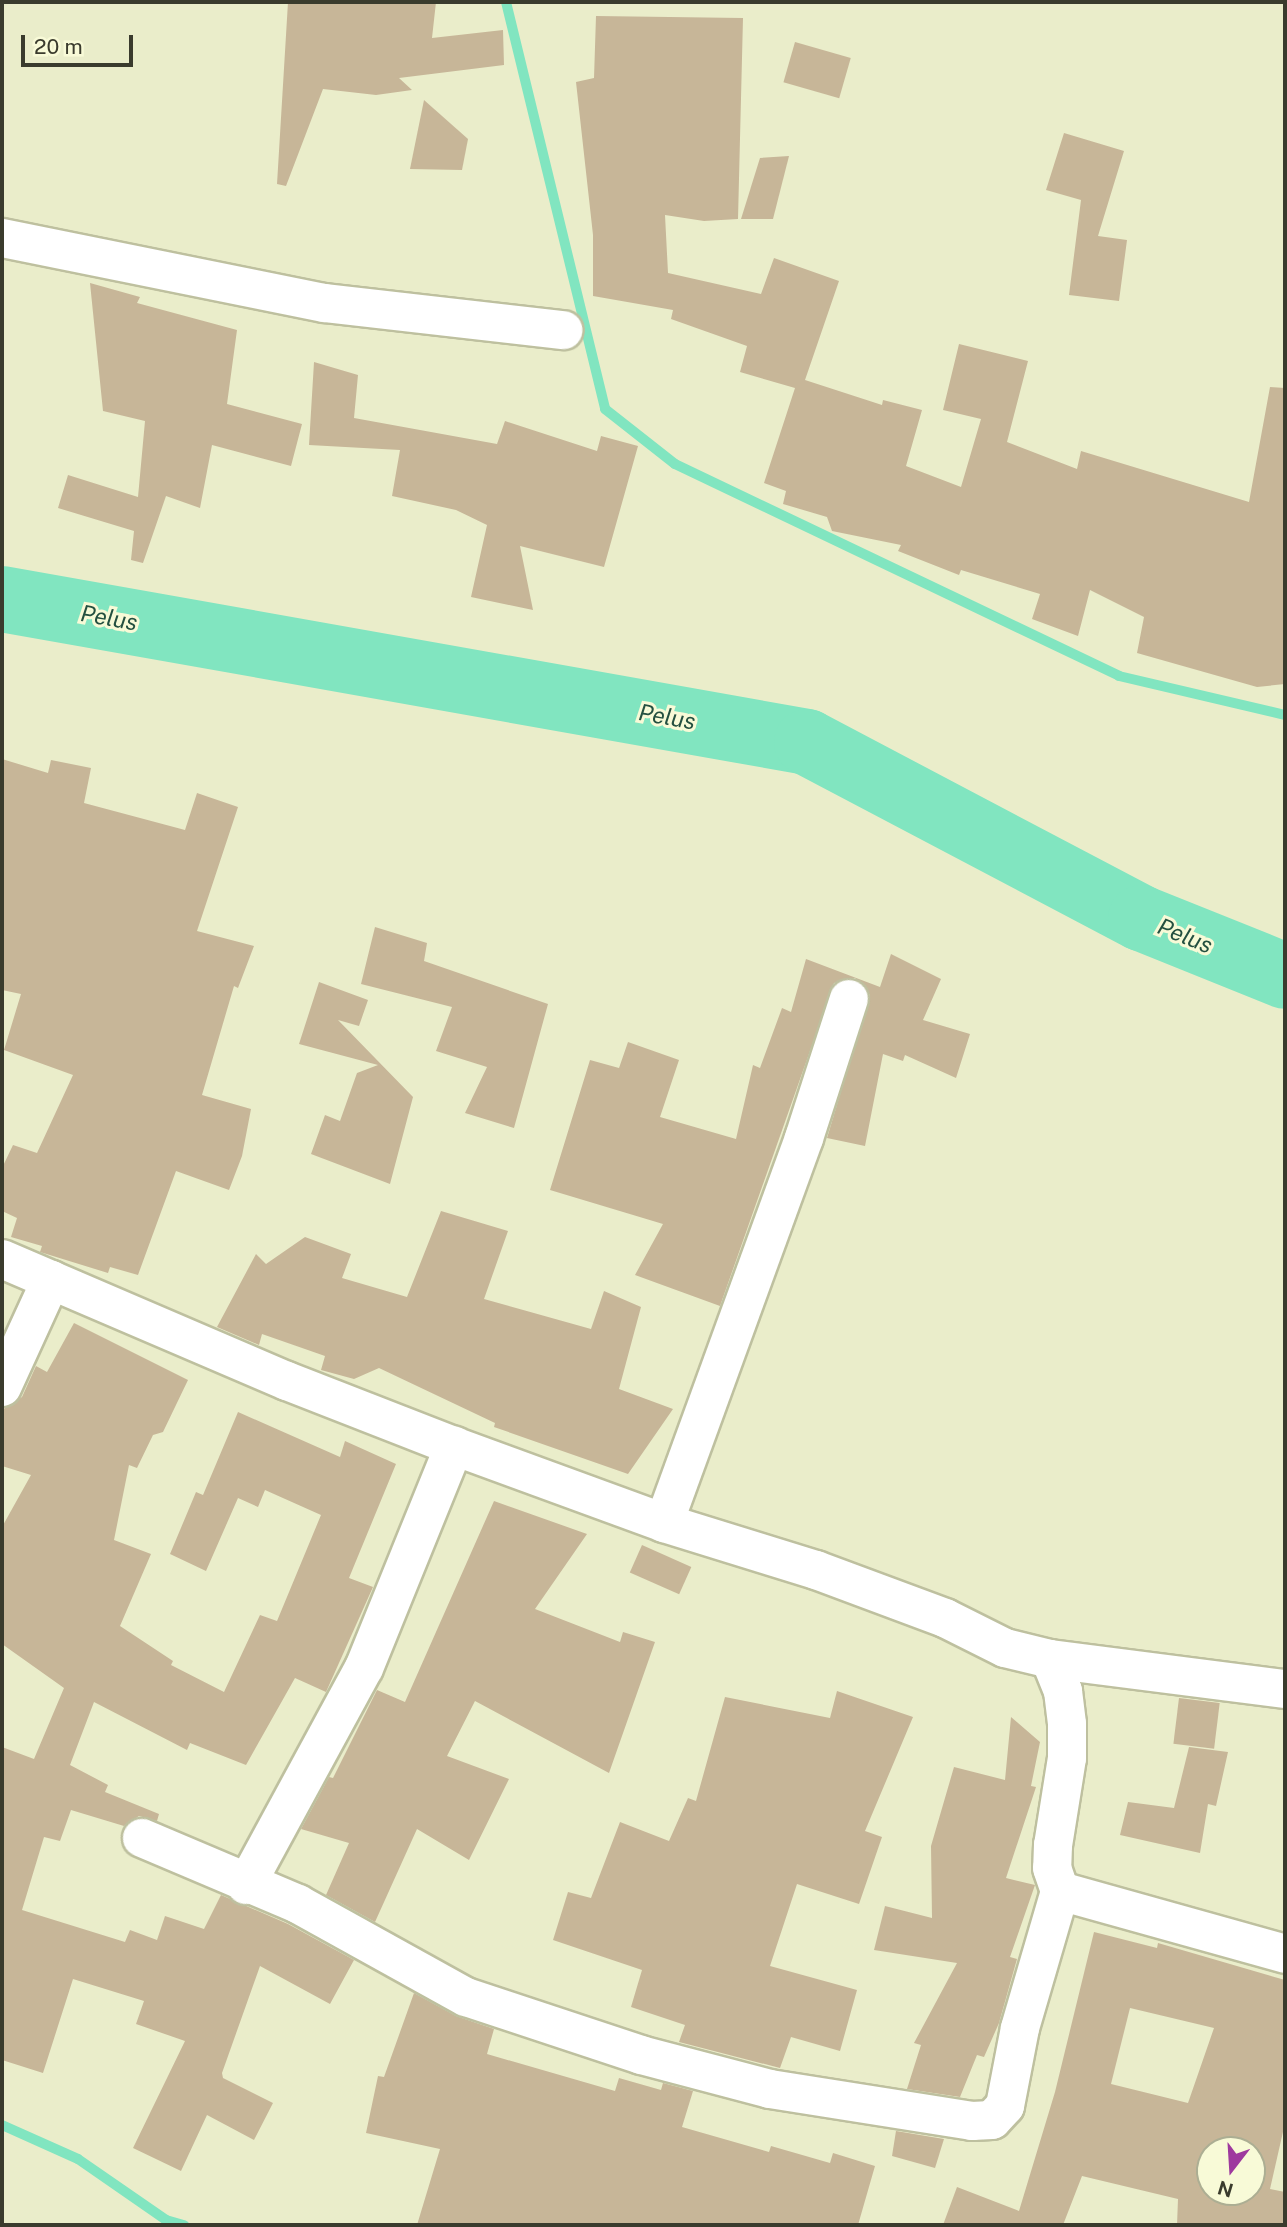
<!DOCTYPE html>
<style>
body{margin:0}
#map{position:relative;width:1287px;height:2227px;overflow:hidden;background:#eaedca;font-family:"Public Sans",sans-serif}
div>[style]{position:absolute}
.stream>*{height:10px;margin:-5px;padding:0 5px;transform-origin:5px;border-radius:5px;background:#81e5c0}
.river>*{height:66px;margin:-33px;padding:0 33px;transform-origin:33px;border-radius:33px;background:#81e5c0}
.building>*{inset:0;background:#c7b698;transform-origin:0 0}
.roads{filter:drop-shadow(2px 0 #bec09f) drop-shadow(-2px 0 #bec09f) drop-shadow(0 2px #bec09f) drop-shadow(0 -2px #bec09f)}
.minor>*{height:38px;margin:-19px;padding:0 19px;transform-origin:19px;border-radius:19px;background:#fff}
span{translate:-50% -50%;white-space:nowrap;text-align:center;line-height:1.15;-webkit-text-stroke:6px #f8fad7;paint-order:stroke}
.water-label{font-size:23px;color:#245040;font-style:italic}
.frame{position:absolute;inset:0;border:4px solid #3a3b2d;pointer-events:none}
.north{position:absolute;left:1196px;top:2136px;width:70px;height:70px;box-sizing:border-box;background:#f8fad7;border:2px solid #acae93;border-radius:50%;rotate:197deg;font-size:19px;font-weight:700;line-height:28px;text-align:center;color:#3a3b2d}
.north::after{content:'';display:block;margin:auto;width:24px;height:32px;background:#9e399e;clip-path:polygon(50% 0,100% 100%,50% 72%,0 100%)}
.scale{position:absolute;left:21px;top:35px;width:112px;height:32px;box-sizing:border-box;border:4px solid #3a3b2d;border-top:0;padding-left:9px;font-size:21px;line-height:24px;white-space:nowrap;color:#3a3b2d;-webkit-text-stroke:5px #f8fad7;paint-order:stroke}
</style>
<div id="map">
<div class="stream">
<i style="left:506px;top:2px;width:419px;rotate:76.3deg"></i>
<i style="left:605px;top:409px;width:89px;rotate:38.2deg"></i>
<i style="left:675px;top:464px;width:492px;rotate:25.5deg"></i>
<i style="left:1119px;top:676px;width:171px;rotate:13.2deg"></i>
<i style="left:2px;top:2125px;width:83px;rotate:24.1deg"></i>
<i style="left:78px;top:2159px;width:107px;rotate:34.7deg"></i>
<i style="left:166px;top:2220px;width:19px;rotate:16deg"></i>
</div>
<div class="river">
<i style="left:2px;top:599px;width:818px;rotate:10.07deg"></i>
<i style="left:807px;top:742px;width:378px;rotate:27.8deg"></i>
<i style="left:1141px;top:918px;width:155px;rotate:21.9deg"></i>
</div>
<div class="building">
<i style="clip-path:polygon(288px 2px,436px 2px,432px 38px,503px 30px,504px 65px,399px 78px,412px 90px,376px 95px,323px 89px,286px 186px,277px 184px)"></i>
<i style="clip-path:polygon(596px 16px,743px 18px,738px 219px,704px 221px,665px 215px,668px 273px,761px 294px,774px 258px,839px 281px,805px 380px,882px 405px,883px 400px,922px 410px,906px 466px,961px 487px,981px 419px,943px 410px,959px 344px,1028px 361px,1007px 442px,1077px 469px,1081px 451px,1249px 502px,1270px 387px,1285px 388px,1285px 684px,1257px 687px,1137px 653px,1144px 617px,1090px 590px,1078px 636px,1032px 619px,1040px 594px,961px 570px,959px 575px,898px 551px,901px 545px,832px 531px,827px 517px,783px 504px,786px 491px,764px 483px,795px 388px,740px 372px,747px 346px,671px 319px,673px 310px,593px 296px,593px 235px,576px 82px,594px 78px)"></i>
<i style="left:795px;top:42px;width:58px;height:42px;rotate:16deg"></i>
<i style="clip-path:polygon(424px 100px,468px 139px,462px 170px,410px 169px)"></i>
<i style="clip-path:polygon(1064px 133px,1124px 151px,1098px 236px,1127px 240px,1119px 301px,1069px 295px,1081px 200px,1046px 190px)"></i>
<i style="clip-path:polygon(789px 156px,773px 219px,741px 219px,760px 158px)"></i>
<i style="clip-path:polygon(90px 283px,140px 297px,137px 303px,237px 330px,227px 404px,302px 424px,291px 466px,212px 445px,200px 508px,166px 496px,143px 563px,131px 560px,134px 531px,58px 508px,68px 475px,138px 497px,145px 421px,103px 411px)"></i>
<i style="clip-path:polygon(314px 362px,358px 375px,354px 418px,497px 444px,505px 421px,597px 451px,601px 436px,638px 446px,604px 567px,520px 546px,533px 610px,471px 597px,487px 525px,456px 510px,392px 496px,400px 450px,309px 445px)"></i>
<i style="clip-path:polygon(2px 759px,48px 773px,51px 760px,91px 768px,84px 803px,185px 830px,197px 793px,238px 807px,197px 931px,254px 946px,238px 988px,234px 986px,202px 1095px,251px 1109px,242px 1156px,229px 1190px,176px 1171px,138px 1275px,110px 1267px,108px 1273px,40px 1252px,42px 1246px,11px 1237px,17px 1218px,2px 1211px,2px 1168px,13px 1145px,37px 1153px,73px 1075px,4px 1050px,21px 994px,2px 990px)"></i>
<i style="clip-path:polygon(375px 927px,427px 943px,424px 961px,548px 1004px,514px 1128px,465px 1113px,487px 1067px,436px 1051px,452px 1007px,361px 984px)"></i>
<i style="clip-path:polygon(891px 954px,941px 979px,923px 1020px,970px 1034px,956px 1078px,905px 1055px,903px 1061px,883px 1054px,865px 1146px,827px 1138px,870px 995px,855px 978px,834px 983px,720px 1306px,635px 1275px,663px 1224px,550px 1190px,590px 1060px,619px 1068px,628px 1042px,679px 1060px,660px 1117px,736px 1139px,753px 1065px,760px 1068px,782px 1008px,791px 1012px,806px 959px,880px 987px)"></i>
<i style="clip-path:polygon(319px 982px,368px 1000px,359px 1026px,338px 1020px,413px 1097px,390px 1184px,311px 1154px,325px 1115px,340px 1121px,357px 1073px,378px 1065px,299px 1044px)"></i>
<i style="clip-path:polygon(441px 1211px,508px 1231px,484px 1299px,591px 1329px,604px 1291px,641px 1307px,619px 1389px,673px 1409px,628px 1474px,494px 1427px,495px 1423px,379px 1368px,354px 1379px,321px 1370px,325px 1356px,262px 1334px,259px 1345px,217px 1327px,256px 1254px,266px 1264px,305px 1237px,351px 1254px,342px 1278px,407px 1297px)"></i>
<i style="clip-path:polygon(74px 1323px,188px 1380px,163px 1432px,153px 1435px,137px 1468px,129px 1465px,114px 1540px,151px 1554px,120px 1626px,173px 1661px,171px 1665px,224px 1692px,260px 1615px,277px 1621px,321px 1515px,265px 1490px,258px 1507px,238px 1498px,206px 1571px,170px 1554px,196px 1492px,203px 1495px,238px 1412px,340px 1457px,345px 1441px,396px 1464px,349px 1578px,373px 1587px,326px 1692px,295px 1678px,246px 1765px,190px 1743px,187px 1750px,94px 1702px,70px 1765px,108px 1785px,105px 1792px,159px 1814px,157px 1821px,139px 1816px,124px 1826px,71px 1810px,60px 1841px,44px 1837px,22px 1910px,125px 1942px,130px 1930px,157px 1940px,165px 1916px,204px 1929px,221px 1895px,288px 1924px,354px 1960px,330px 2004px,260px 1966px,222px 2073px,223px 2078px,273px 2103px,254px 2140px,207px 2115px,181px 2171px,133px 2148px,185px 2041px,136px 2024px,144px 2001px,73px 1979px,43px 2073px,2px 2060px,2px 1747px,34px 1759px,64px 1688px,2px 1644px,2px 1527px,31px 1475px,2px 1466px,2px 1410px,22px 1397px,36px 1366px,47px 1372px)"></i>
<i style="clip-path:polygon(494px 1501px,587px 1534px,535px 1609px,620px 1642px,623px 1632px,655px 1642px,609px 1773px,475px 1701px,447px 1756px,509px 1779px,469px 1860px,417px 1829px,375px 1922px,326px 1895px,349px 1843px,301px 1829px,329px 1777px,333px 1778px,377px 1690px,405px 1702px)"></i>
<i style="left:642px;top:1545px;width:54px;height:30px;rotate:24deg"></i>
<i style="clip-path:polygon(837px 1691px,913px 1717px,865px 1831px,882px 1837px,859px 1904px,797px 1884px,770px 1966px,857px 1990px,840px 2051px,791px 2037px,780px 2068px,679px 2042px,685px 2025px,631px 2007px,642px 1970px,553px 1940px,568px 1892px,591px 1898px,620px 1822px,669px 1841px,688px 1798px,696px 1801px,725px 1697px,830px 1718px)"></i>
<i style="left:1179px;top:1698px;width:41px;height:46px;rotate:7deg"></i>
<i style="clip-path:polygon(1011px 1717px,1040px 1742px,1031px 1786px,1036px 1787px,1006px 1878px,1035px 1885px,1010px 1957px,1017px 1959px,999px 2023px,984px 2057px,977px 2055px,960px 2097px,907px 2089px,921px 2045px,914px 2043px,957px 1963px,874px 1950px,885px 1906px,932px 1918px,931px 1846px,954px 1767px,1005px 1780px)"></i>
<i style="clip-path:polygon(1189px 1747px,1228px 1752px,1216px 1806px,1208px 1804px,1200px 1853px,1120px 1835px,1128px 1802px,1174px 1808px)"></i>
<i style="clip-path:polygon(evenodd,1094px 1932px,1157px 1948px,1158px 1943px,1285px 1980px,1285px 2123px,1270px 2189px,1285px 2192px,1285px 2225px,1177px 2225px,1178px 2199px,1082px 2176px,1063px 2225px,943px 2225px,957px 2187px,1019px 2211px,1055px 2092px,1094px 1932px,1130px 2008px,1214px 2028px,1188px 2103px,1111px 2084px,1130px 2008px,1094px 1932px,1210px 2150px,1252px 2150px,1252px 2192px,1210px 2192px,1210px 2150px)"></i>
<i style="clip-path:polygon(414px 1993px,456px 2016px,494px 2029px,487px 2054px,615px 2091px,619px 2078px,661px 2090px,663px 2083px,693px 2091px,682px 2127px,769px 2152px,771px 2146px,830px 2163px,833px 2153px,875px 2166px,858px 2225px,417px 2225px,440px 2149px,366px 2133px,378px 2076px,384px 2077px)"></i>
<i style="clip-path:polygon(896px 2131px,944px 2139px,935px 2168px,892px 2156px)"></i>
</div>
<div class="roads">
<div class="minor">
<i style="left:2px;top:238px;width:329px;rotate:11.4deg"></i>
<i style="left:325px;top:303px;width:240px;rotate:6.5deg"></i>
<i style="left:2px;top:1259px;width:310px;rotate:23.2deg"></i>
<i style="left:287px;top:1381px;width:179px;rotate:21.3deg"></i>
<i style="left:454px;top:1446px;width:224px;rotate:20.1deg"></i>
<i style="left:664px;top:1523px;width:159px;rotate:17.2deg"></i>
<i style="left:816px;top:1570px;width:138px;rotate:20.4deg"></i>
<i style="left:945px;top:1618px;width:67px;rotate:26.6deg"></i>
<i style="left:1005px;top:1648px;width:46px;rotate:13.7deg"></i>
<i style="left:1050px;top:1659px;width:35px;rotate:68deg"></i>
<i style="left:1063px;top:1691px;width:33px;rotate:83deg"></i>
<i style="left:1067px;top:1724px;width:34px;rotate:90deg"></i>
<i style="left:1067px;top:1758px;width:88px;rotate:99.1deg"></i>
<i style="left:1053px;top:1845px;width:23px;rotate:92deg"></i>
<i style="left:1052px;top:1868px;width:24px;rotate:71deg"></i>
<i style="left:1060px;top:1891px;width:234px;rotate:15.6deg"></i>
<i style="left:2px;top:1387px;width:118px;rotate:-65.4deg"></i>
<i style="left:664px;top:1523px;width:410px;rotate:-70deg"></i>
<i style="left:804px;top:1138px;width:146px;rotate:-72.1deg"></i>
<i style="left:1050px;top:1659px;width:237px;rotate:7.3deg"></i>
<i style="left:142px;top:1838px;width:169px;rotate:22.9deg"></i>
<i style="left:298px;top:1904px;width:192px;rotate:29deg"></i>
<i style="left:466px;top:1997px;width:184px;rotate:18.3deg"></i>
<i style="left:641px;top:2055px;width:133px;rotate:14.8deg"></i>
<i style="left:770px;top:2089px;width:205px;rotate:9deg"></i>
<i style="left:972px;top:2121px;width:20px;rotate:-3deg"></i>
<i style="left:992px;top:2120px;width:19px;rotate:-47deg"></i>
<i style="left:1005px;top:2106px;width:79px;rotate:-79.1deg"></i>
<i style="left:1020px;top:2028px;width:143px;rotate:-73.7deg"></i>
<i style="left:246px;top:1885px;width:247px;rotate:-61.5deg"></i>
<i style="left:364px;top:1668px;width:240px;rotate:-67.9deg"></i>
</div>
</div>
<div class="water-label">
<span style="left:109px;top:618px;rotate:10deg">Pelus</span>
<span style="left:667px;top:717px;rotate:10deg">Pelus</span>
<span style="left:1185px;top:936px;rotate:22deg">Pelus</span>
</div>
<div class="frame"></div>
<div class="north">N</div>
<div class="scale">20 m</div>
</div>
